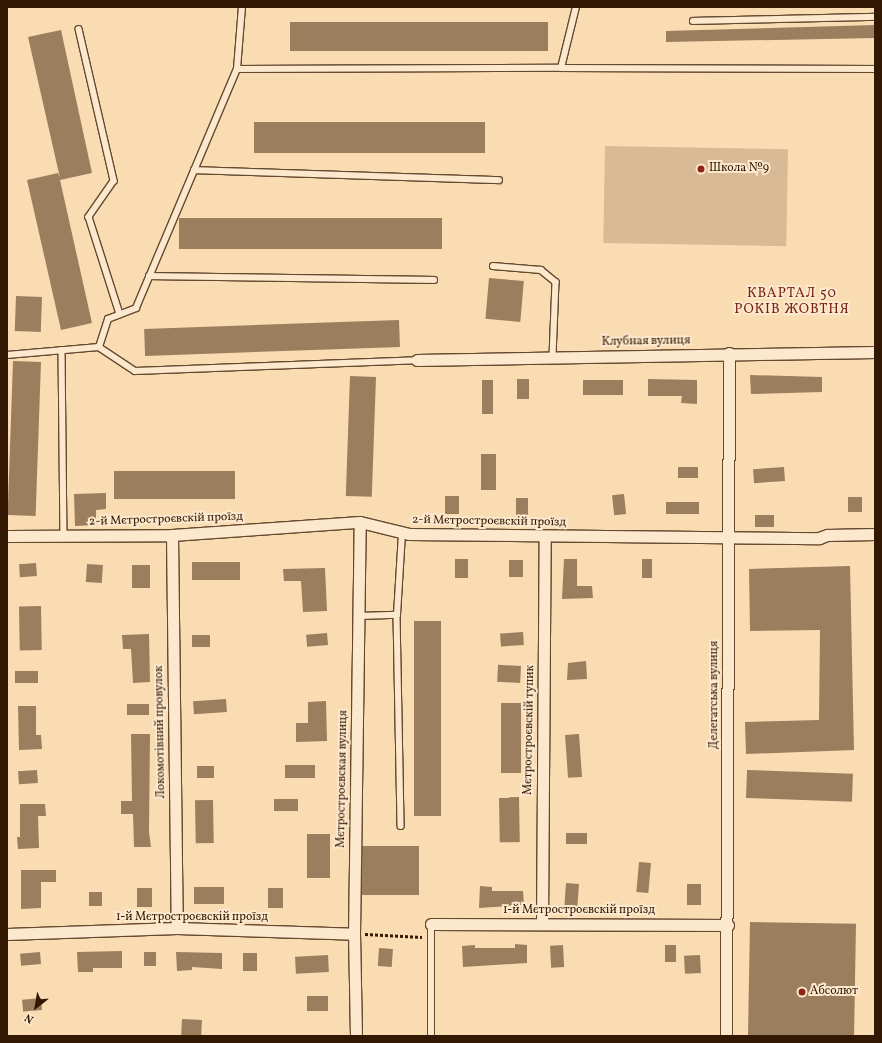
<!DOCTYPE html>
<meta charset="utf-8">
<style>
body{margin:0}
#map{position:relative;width:882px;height:1043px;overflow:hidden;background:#fadcb2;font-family:Vollkorn,serif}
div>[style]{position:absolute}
.green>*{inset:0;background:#d8bb94;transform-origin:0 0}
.building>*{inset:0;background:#9a7e5e;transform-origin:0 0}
.path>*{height:2.5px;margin-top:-1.25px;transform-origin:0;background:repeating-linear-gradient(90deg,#331803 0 3px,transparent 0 5px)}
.roads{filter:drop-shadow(1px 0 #65492f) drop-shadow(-1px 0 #65492f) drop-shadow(0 1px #65492f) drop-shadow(0 -1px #65492f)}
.lane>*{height:5.5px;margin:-2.75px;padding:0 2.75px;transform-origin:2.75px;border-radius:2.75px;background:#fce8cd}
.street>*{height:11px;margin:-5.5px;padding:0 5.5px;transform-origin:5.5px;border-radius:5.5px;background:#fce8cd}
.dots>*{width:11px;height:11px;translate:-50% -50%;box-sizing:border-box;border:2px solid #fce8cd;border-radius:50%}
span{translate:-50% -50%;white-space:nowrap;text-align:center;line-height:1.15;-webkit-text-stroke:4px #fce8cd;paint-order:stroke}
.poi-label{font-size:12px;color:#331803}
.left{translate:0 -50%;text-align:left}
.street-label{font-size:12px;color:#331803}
.quarter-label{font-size:14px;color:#7a1f14;letter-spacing:1px}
.frame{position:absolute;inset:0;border:8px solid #331803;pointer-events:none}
.north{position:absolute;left:16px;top:987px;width:40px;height:40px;-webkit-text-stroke:3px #fce8cd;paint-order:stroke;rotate:211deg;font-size:11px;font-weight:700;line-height:16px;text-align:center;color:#331803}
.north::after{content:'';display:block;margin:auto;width:14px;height:18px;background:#331803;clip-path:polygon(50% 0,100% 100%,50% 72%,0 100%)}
</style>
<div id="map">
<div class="green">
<i style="left:605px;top:146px;width:183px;height:97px;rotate:1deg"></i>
</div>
<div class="building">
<i style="left:548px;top:22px;width:29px;height:258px;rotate:90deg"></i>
<i style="clip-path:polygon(875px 25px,875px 38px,666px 42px,666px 31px)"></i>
<i style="clip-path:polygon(61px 30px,92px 173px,60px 180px,92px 323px,61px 330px,27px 180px,58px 173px,60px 178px,28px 37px)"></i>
<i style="left:254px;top:122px;width:231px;height:31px"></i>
<i style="left:179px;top:218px;width:263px;height:31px"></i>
<i style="left:489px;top:278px;width:35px;height:41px;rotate:5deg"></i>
<i style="left:16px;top:296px;width:26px;height:35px;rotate:2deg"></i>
<i style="left:399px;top:320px;width:27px;height:255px;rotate:88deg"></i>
<i style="left:13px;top:361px;width:28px;height:154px;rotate:2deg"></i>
<i style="clip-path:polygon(750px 375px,822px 377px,822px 392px,751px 394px)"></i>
<i style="left:350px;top:376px;width:26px;height:120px;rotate:2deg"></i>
<i style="left:517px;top:379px;width:12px;height:20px"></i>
<i style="clip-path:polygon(648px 379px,697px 380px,697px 404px,681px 403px,682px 396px,648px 396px)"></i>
<i style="left:482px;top:380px;width:11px;height:34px"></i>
<i style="left:583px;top:380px;width:40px;height:15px"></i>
<i style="left:481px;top:454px;width:15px;height:36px"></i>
<i style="left:698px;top:467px;width:11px;height:20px;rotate:90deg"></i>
<i style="left:784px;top:467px;width:14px;height:31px;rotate:86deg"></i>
<i style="left:114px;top:471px;width:121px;height:28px"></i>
<i style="clip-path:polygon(106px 493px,106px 509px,96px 510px,96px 525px,75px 526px,74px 494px)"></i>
<i style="left:624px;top:494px;width:20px;height:12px;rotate:84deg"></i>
<i style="left:445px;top:496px;width:14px;height:18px"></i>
<i style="left:848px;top:497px;width:14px;height:15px"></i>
<i style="left:516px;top:498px;width:12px;height:17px"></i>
<i style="left:666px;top:502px;width:33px;height:12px"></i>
<i style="left:755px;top:515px;width:19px;height:12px"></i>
<i style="left:455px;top:559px;width:13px;height:19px"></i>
<i style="clip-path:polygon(564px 559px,577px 559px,577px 586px,592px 586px,593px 598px,562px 599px)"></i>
<i style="left:642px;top:559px;width:10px;height:19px"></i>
<i style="left:509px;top:560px;width:14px;height:17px"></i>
<i style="left:192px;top:562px;width:48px;height:18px"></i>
<i style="left:36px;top:563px;width:13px;height:17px;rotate:86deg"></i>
<i style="left:87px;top:564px;width:16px;height:18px;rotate:4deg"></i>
<i style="left:132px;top:565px;width:18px;height:23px"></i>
<i style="clip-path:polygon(850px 566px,854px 750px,746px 754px,745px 722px,819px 720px,820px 630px,750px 631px,749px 569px)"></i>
<i style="clip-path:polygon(325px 568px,327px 611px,303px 612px,301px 581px,284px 581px,283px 569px)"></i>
<i style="left:41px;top:606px;width:44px;height:22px;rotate:89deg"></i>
<i style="left:414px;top:621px;width:27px;height:195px"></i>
<i style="left:523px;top:632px;width:13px;height:23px;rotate:86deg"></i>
<i style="left:327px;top:633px;width:12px;height:21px;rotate:85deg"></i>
<i style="clip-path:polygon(149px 634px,150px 682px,133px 683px,131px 649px,123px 649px,122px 635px)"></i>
<i style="left:210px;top:635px;width:12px;height:18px;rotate:90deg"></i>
<i style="clip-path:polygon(586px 661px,587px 679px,567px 680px,568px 663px)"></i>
<i style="left:521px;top:666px;width:17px;height:23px;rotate:93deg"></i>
<i style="left:15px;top:671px;width:23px;height:12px"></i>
<i style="left:226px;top:699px;width:13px;height:33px;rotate:86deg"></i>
<i style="clip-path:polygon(326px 701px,327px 741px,296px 742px,296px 723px,308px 723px,308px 702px)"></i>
<i style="left:501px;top:703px;width:20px;height:70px"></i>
<i style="left:127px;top:704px;width:22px;height:11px"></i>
<i style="clip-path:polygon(18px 706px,36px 706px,36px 735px,41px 735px,42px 749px,19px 750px)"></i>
<i style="clip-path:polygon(131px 734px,150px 734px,149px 832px,151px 847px,134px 847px,133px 814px,121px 814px,121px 801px,132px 801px)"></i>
<i style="left:579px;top:734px;width:43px;height:14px;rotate:86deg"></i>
<i style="left:285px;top:765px;width:30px;height:13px"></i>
<i style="left:197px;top:766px;width:17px;height:12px"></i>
<i style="left:37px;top:770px;width:13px;height:19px;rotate:86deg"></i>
<i style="left:747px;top:770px;width:106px;height:28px;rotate:2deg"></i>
<i style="left:519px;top:797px;width:45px;height:20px;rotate:89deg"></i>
<i style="left:298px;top:799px;width:12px;height:24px;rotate:90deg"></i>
<i style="left:213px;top:800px;width:43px;height:18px;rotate:89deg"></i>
<i style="clip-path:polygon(20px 804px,45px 804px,46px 816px,38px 816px,39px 848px,18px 849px,17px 837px,20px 837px)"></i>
<i style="left:566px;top:833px;width:21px;height:11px"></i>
<i style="left:307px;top:834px;width:23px;height:44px"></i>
<i style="left:362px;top:846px;width:57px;height:49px"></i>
<i style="left:639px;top:862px;width:12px;height:30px;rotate:5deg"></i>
<i style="clip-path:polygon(21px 870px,56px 870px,56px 882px,41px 882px,41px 908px,21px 909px)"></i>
<i style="left:566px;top:883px;width:13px;height:23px;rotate:4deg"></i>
<i style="left:687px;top:884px;width:14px;height:21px"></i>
<i style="clip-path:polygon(480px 886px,492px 887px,492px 891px,523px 891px,524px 905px,479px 908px)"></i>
<i style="left:194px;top:887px;width:30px;height:17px"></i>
<i style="left:137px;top:888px;width:15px;height:19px"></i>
<i style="left:268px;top:888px;width:15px;height:20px"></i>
<i style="left:89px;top:892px;width:13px;height:14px"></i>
<i style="left:750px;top:922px;width:106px;height:114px;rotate:1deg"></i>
<i style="clip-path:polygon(515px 944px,527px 945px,527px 963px,463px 967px,462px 946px,475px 945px,475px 948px,515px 948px)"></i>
<i style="left:563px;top:945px;width:22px;height:13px;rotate:87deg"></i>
<i style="left:665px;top:945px;width:11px;height:17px"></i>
<i style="left:379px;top:948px;width:14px;height:18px;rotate:4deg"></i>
<i style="clip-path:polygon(122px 951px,122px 968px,93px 968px,93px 972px,78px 972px,77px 952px)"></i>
<i style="left:40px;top:952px;width:12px;height:20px;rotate:85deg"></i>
<i style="left:144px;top:952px;width:12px;height:14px"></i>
<i style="clip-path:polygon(176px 952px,222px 953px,222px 969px,192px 967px,192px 970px,177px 971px)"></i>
<i style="left:243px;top:953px;width:14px;height:18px"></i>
<i style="left:328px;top:955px;width:17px;height:33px;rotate:87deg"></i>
<i style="left:700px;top:955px;width:18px;height:16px;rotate:87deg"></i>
<i style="left:307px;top:996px;width:21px;height:15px"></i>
<i style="left:41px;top:998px;width:12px;height:19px;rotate:85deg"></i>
<i style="left:182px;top:1019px;width:20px;height:17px;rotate:3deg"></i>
</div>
<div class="path">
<i style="left:365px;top:934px;width:57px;rotate:3deg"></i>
</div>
<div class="roads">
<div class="lane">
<i style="left:693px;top:21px;width:182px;rotate:-1.3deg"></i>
<i style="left:79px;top:29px;width:156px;rotate:77deg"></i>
<i style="left:114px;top:181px;width:44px;rotate:124.8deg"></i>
<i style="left:89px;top:217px;width:102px;rotate:72.3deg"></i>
<i style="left:561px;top:68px;width:314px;rotate:0.2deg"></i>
<i style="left:237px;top:69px;width:62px;rotate:-85.4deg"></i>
<i style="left:194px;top:170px;width:305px;rotate:1.9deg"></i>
<i style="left:493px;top:266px;width:48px;rotate:4.8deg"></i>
<i style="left:541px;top:270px;width:19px;rotate:39deg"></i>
<i style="left:556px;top:282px;width:75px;rotate:92.3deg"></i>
<i style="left:149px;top:276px;width:285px;rotate:0.8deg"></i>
<i style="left:99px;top:347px;width:29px;rotate:-72deg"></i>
<i style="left:108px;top:319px;width:30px;rotate:-21deg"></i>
<i style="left:136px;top:308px;width:259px;rotate:-67.1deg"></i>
<i style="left:237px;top:69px;width:324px;rotate:-0.2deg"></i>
<i style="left:561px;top:68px;width:63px;rotate:-76.2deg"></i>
<i style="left:62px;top:350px;width:185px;rotate:89.4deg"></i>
<i style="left:7px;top:355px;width:92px;rotate:-5deg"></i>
<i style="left:99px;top:347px;width:43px;rotate:33.7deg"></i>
<i style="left:135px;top:371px;width:282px;rotate:-2.2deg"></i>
<i style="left:397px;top:615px;width:82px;rotate:-86.5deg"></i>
<i style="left:359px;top:616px;width:38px;rotate:-2deg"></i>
<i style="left:397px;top:615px;width:211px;rotate:88.9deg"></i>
<i style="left:431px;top:1036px;width:112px;rotate:-90deg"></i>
</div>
<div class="street">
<i style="left:417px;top:360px;width:458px;rotate:-1deg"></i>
<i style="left:172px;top:535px;width:393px;rotate:89.3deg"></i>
<i style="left:7px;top:536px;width:165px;rotate:-0.3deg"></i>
<i style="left:172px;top:535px;width:188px;rotate:-4deg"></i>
<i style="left:360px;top:522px;width:50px;rotate:13.8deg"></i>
<i style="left:409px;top:534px;width:410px;rotate:0.6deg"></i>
<i style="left:819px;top:538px;width:9px;rotate:-21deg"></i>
<i style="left:827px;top:535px;width:48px;rotate:-1.2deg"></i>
<i style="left:431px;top:924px;width:297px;rotate:0.2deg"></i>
<i style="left:542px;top:924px;width:387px;rotate:-89.6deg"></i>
<i style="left:7px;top:934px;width:170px;rotate:-2deg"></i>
<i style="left:177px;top:928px;width:177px;rotate:1.9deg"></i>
<i style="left:356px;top:1036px;width:102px;rotate:-91.1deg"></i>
<i style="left:354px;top:934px;width:412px;rotate:-89.2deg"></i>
<i style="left:726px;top:1036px;width:683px;rotate:-89.75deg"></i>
</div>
</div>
<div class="dots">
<i style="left:701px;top:169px;background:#8f2418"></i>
<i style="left:802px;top:992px;background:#8f2418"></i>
</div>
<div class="poi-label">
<span class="left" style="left:709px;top:169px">Школа №9</span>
<span class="left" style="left:810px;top:992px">Абсолют</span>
</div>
<div class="street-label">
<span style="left:646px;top:342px;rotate:-1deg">Клубная вулиця</span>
<span style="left:166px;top:520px;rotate:-2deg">2-й Мєтростроєвскій проїзд</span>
<span style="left:489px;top:522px;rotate:1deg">2-й Мєтростроєвскій проїзд</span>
<span style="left:715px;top:695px;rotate:-90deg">Делегатська вулиця</span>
<span style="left:530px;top:730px;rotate:-89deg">Мєтростроєвскій тупик</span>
<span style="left:161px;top:732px;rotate:-91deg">Локомотівний провулок</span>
<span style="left:343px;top:779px;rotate:-89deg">Мєтростроєвская вулиця</span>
<span style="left:579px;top:911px">1-й Мєтростроєвскій проїзд</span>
<span style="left:192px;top:918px">1-й Мєтростроєвскій проїзд</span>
</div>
<div class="quarter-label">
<span style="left:792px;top:302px">КВАРТАЛ 50<br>РОКІВ ЖОВТНЯ</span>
</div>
<div class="frame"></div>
<div class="north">N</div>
</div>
